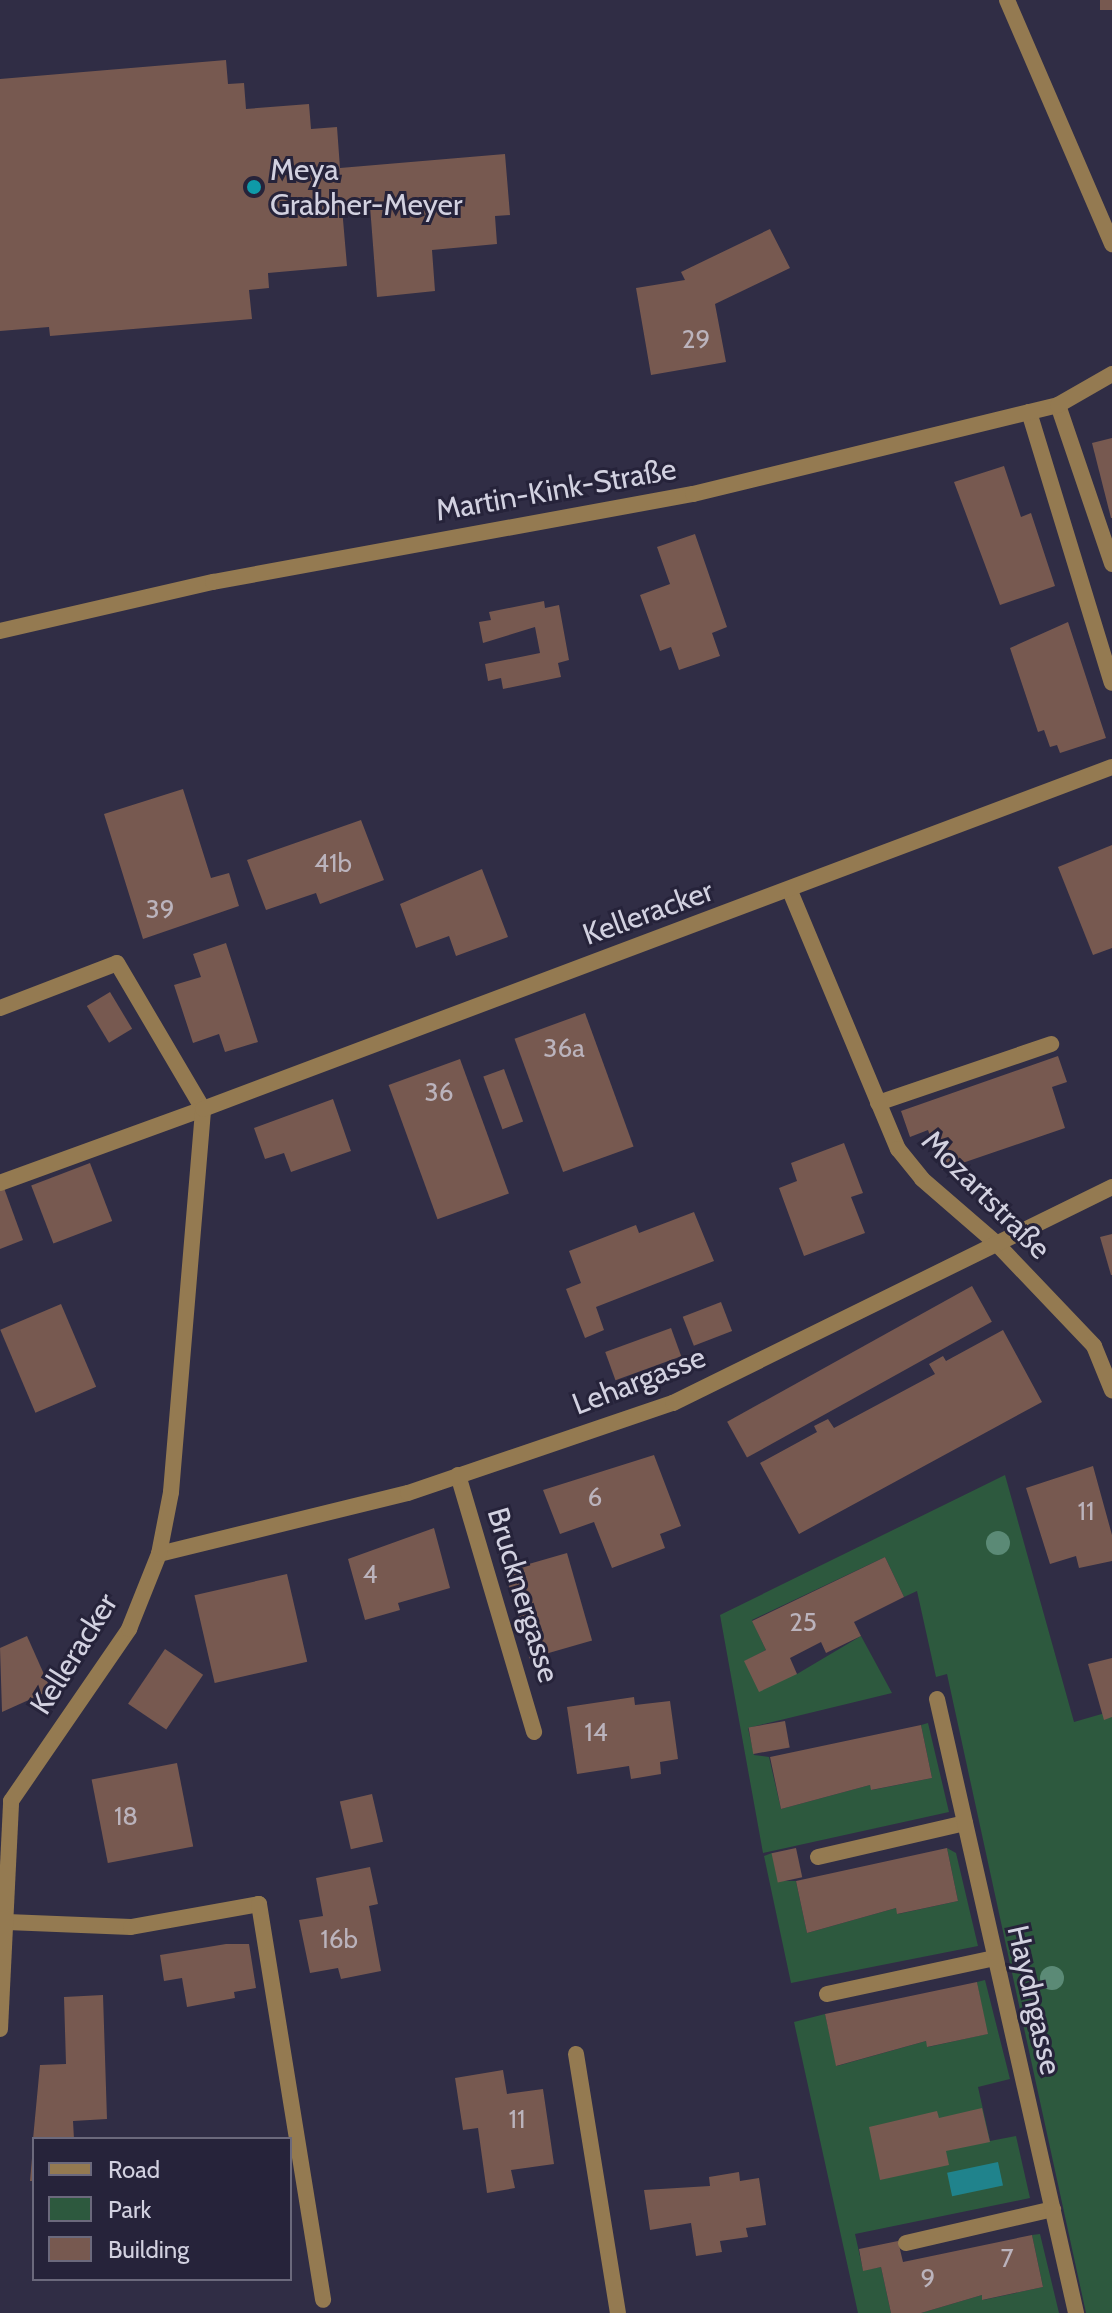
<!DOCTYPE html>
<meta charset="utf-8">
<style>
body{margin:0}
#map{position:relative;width:1112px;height:2313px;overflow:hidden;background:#302d45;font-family:Cabin,sans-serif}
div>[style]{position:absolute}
.green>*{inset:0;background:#2d593e}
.water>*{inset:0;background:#20838c;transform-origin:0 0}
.building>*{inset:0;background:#775950;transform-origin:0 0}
.lane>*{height:16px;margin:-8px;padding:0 8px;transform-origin:8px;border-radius:8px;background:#947a51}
.street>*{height:16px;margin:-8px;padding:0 8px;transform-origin:8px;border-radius:8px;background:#947a51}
.trees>*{width:24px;height:24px;margin:-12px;border-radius:50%;background:#5b8a76}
.dots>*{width:22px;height:22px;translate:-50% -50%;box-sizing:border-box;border:4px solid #26233a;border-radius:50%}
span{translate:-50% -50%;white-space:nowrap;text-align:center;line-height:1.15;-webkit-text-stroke:6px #26233a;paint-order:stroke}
.number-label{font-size:26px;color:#bbb3bc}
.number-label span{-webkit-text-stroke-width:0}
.poi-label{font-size:30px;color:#d2d1e0}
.left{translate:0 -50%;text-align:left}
.street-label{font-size:30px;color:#d2d1e0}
.legend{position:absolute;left:32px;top:2137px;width:260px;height:144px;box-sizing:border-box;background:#26233a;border:2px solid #6b697c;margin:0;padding:10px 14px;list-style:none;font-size:24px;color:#d2d1e0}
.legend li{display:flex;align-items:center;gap:16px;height:40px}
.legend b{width:40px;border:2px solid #6b697c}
</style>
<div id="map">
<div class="green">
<i style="clip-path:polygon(1005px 1475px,1074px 1722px,1112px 1711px,1112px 2313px,1086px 2313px,947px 1674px,936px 1677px,917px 1591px,904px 1597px,885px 1557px,752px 1620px,766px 1650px,745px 1661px,797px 1674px,861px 1636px,892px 1693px,748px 1728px,754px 1755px,769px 1757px,781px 1809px,870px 1785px,872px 1790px,932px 1778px,921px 1725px,928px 1723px,949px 1812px,763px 1853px,720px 1615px)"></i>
<i style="clip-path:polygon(947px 1848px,956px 1853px,978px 1946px,791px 1983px,764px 1856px,772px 1853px,779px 1881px,796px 1881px,807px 1933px,896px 1908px,898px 1914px,958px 1901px)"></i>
<i style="clip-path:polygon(985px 1980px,1010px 2079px,978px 2087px,990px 2141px,1016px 2136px,1030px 2198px,855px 2234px,863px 2270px,881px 2267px,891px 2313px,858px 2313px,794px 2022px,825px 2014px,837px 2066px,926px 2041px,928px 2047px,987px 2034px,977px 1982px)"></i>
<i style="clip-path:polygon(1040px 2234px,1059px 2313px,921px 2313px,982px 2295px,983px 2300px,1043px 2287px,1032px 2235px)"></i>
</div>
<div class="water">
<i style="left:998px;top:2162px;width:24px;height:52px;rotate:78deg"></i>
</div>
<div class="building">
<i style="left:1100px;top:0;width:12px;height:10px"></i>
<i style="clip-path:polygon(226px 60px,228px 84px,244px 83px,246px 109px,309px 104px,311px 129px,337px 127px,340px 168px,505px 154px,510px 215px,495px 216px,497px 244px,432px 250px,435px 291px,377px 297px,370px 206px,342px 208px,347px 266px,268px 273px,269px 288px,249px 290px,252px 319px,50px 336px,49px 327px,0 331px,0 79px)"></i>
<i style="clip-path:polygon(770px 229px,790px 268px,715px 304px,726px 362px,651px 375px,636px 288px,685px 280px,681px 272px)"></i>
<i style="clip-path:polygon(1112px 438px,1112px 518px,1111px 518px,1092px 443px)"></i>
<i style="clip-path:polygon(1004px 466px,1021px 517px,1031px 513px,1055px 586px,1000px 605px,954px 482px)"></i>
<i style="clip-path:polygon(695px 534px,727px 627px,712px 633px,720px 656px,679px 670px,671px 647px,660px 651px,640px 595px,670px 584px,657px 547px)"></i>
<i style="clip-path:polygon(544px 601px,545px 608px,559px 605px,569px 660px,558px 663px,561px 677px,503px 689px,501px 678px,488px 681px,485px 664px,540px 653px,535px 627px,483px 643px,479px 622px,491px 620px,489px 612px)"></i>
<i style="clip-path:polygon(1068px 622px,1106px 738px,1060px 753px,1057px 745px,1050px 747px,1044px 730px,1038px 732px,1010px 648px)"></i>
<i style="clip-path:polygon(183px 789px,211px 878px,229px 873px,239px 906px,143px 939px,104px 814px)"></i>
<i style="clip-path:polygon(361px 820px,384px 880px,320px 904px,316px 893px,266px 910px,247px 860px)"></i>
<i style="clip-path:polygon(1112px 845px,1112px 948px,1093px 955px,1058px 867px)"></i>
<i style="clip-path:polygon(482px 869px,508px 937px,456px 956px,449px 936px,416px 948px,400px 904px)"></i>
<i style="clip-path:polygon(226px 943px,258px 1042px,225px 1052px,219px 1034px,193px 1043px,174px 985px,201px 977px,193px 954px)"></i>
<i style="left:110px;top:992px;width:43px;height:27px;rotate:59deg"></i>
<i style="left:585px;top:1013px;width:142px;height:75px;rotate:70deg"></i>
<i style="clip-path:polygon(1058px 1056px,1067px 1082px,1052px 1087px,1065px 1128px,942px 1170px,928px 1130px,910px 1137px,901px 1111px)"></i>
<i style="left:460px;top:1059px;width:143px;height:76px;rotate:70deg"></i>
<i style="left:504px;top:1069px;width:56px;height:22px;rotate:70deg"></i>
<i style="clip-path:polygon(333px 1099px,351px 1151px,291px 1172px,284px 1153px,265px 1159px,254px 1128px)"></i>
<i style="clip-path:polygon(844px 1143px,863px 1193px,851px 1197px,865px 1233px,804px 1256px,779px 1188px,797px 1181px,791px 1163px)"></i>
<i style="left:90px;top:1163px;width:62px;height:63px;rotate:69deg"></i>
<i style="clip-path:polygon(4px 1188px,23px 1240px,0 1249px,0 1189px)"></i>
<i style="clip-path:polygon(694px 1212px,714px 1261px,596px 1307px,604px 1330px,585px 1338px,566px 1289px,581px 1283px,569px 1251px,636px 1225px,639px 1233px)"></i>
<i style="clip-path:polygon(1112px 1234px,1112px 1275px,1111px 1275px,1100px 1237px)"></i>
<i style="left:972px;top:1286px;width:41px;height:280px;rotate:61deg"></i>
<i style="left:721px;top:1302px;width:31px;height:41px;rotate:69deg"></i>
<i style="left:61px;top:1304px;width:90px;height:66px;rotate:67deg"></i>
<i style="left:671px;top:1328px;width:30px;height:70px;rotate:70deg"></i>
<i style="clip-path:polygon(1003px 1330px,1042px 1402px,799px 1534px,760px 1463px,817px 1432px,814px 1426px,828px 1419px,834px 1428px,935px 1374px,929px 1364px,943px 1356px,946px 1361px)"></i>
<i style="clip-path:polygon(654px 1455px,681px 1526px,660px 1534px,665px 1548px,612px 1568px,594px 1522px,560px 1534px,543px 1490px)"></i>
<i style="clip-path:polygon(1093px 1466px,1112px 1535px,1112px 1561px,1079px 1568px,1076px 1556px,1050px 1564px,1026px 1488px)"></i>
<i style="clip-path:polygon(434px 1528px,450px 1588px,398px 1603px,400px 1610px,365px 1620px,348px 1559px)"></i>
<i style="left:567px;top:1553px;width:91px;height:65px;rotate:74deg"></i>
<i style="clip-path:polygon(885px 1557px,904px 1597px,854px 1622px,861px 1636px,826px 1653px,821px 1642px,790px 1658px,797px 1674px,759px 1692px,744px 1661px,766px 1650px,752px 1621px)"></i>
<i style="left:287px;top:1574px;width:90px;height:95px;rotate:77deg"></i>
<i style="clip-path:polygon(27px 1636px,51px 1690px,2px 1712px,0 1648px)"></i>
<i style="left:165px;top:1649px;width:46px;height:66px;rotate:34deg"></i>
<i style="clip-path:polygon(1112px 1658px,1112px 1717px,1104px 1720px,1088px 1664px)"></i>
<i style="clip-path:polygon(634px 1697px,635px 1705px,670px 1701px,678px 1759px,660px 1762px,661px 1774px,631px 1779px,629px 1766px,577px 1774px,567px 1707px)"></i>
<i style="left:785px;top:1721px;width:27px;height:37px;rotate:80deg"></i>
<i style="clip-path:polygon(921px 1725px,932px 1778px,871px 1790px,870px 1785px,781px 1809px,770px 1757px)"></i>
<i style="left:177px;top:1763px;width:85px;height:87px;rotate:79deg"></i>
<i style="left:372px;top:1794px;width:49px;height:33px;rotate:77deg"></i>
<i style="left:796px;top:1848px;width:30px;height:25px;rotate:78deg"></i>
<i style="clip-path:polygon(947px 1848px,958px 1901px,897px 1914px,896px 1908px,807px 1933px,796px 1881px)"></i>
<i style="clip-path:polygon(370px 1867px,378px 1904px,369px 1906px,381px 1971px,341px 1979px,338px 1968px,310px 1973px,299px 1920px,323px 1916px,316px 1878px)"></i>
<i style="clip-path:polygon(226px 1944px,249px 1944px,256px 1988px,234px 1992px,235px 1998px,187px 2007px,182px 1978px,164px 1981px,160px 1955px)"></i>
<i style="clip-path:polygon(977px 1982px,988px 2034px,927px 2047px,926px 2041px,836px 2066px,825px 2014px)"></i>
<i style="clip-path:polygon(103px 1995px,107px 2119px,73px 2121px,74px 2139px,33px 2139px,40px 2065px,66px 2064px,64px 1997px)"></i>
<i style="clip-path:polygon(503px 2070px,507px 2094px,543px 2089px,554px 2164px,511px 2170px,515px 2188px,487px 2193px,478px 2128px,463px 2130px,455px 2078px)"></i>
<i style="clip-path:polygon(982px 2108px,990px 2142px,946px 2151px,949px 2165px,880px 2180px,869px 2127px,937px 2111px,939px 2118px)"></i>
<i style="clip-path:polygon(32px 2158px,34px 2158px,34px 2181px,30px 2181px)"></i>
<i style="clip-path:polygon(739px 2172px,740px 2181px,759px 2178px,766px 2225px,746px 2228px,748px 2237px,720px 2241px,722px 2252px,696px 2256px,691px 2223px,650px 2230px,644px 2190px,710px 2186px,709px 2177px)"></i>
<i style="clip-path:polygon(1032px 2235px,1043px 2287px,982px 2300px,982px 2295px,921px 2313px,891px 2313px,881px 2267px,863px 2271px,859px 2249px,898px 2241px,903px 2262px)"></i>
</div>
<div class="lane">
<i style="left:1058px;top:405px;width:168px;rotate:71.2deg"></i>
<i style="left:1029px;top:412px;width:283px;rotate:73deg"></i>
<i style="left:0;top:1008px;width:125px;rotate:-21deg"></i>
<i style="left:117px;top:963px;width:169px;rotate:59.5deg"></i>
<i style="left:203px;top:1109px;width:216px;rotate:160deg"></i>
<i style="left:878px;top:1103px;width:183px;rotate:-18.8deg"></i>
<i style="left:458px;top:1475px;width:268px;rotate:73.5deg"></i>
<i style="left:818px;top:1857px;width:151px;rotate:-13deg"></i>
<i style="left:7px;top:1922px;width:124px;rotate:2.3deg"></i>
<i style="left:131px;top:1927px;width:130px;rotate:-10.2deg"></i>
<i style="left:259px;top:1904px;width:401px;rotate:80.8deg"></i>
<i style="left:827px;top:1994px;width:172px;rotate:-12.1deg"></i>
<i style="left:576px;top:2054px;width:262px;rotate:80.8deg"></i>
<i style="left:906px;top:2243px;width:151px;rotate:-13deg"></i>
</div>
<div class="street">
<i style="left:1007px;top:0;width:266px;rotate:66.7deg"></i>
<i style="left:0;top:631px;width:219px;rotate:-13deg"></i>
<i style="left:213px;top:582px;width:488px;rotate:-10.4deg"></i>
<i style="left:693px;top:494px;width:376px;rotate:-13.7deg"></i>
<i style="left:1058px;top:405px;width:62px;rotate:-29.9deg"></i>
<i style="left:790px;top:891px;width:280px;rotate:67.3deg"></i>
<i style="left:898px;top:1149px;width:38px;rotate:51deg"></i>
<i style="left:922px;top:1179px;width:98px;rotate:40.9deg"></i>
<i style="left:996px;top:1243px;width:142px;rotate:46.4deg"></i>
<i style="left:1094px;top:1346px;width:48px;rotate:67.8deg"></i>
<i style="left:159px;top:1554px;width:256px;rotate:-13.8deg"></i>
<i style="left:408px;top:1493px;width:280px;rotate:-18.8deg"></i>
<i style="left:673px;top:1403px;width:489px;rotate:-26.2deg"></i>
<i style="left:937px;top:1699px;width:630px;rotate:77.24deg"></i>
<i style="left:0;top:2029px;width:228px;rotate:-87.2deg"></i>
<i style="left:11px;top:1801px;width:209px;rotate:-55.5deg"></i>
<i style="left:129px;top:1629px;width:81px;rotate:-68.2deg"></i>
<i style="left:159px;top:1554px;width:63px;rotate:-79deg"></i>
<i style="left:171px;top:1492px;width:384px;rotate:-85.2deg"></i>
<i style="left:203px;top:1109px;width:971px;rotate:-20.62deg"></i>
</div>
<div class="trees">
<i style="left:998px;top:1543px"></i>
<i style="left:1052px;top:1978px"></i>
</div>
<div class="dots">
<i style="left:254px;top:187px;background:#0f9aa8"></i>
</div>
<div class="number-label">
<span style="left:696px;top:340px">29</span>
<span style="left:333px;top:864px">41b</span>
<span style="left:160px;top:910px">39</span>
<span style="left:564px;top:1049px">36a</span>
<span style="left:439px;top:1093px">36</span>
<span style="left:595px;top:1498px">6</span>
<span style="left:1086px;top:1512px">11</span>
<span style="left:370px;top:1575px">4</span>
<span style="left:803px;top:1623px">25</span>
<span style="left:596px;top:1733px">14</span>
<span style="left:126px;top:1817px">18</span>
<span style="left:339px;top:1940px">16b</span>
<span style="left:517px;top:2120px">11</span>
<span style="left:1007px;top:2259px">7</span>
<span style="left:928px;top:2279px">9</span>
</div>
<div class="poi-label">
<span class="left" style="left:270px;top:187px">Meya<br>Grabher-Meyer</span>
</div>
<div class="street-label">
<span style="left:556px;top:490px;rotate:-10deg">Martin-Kink-Straße</span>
<span style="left:648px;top:913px;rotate:-20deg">Kelleracker</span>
<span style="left:986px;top:1195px;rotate:45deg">Mozartstraße</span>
<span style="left:639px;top:1381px;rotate:-21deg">Lehargasse</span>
<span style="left:523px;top:1595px;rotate:73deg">Brucknergasse</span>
<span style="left:74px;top:1654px;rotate:-58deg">Kelleracker</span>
<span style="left:1034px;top:2000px;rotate:77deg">Haydngasse</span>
</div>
<ul class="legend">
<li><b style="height:10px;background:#947a51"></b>Road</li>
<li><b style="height:22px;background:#2d593e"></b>Park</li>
<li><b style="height:22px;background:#775950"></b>Building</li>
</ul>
</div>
